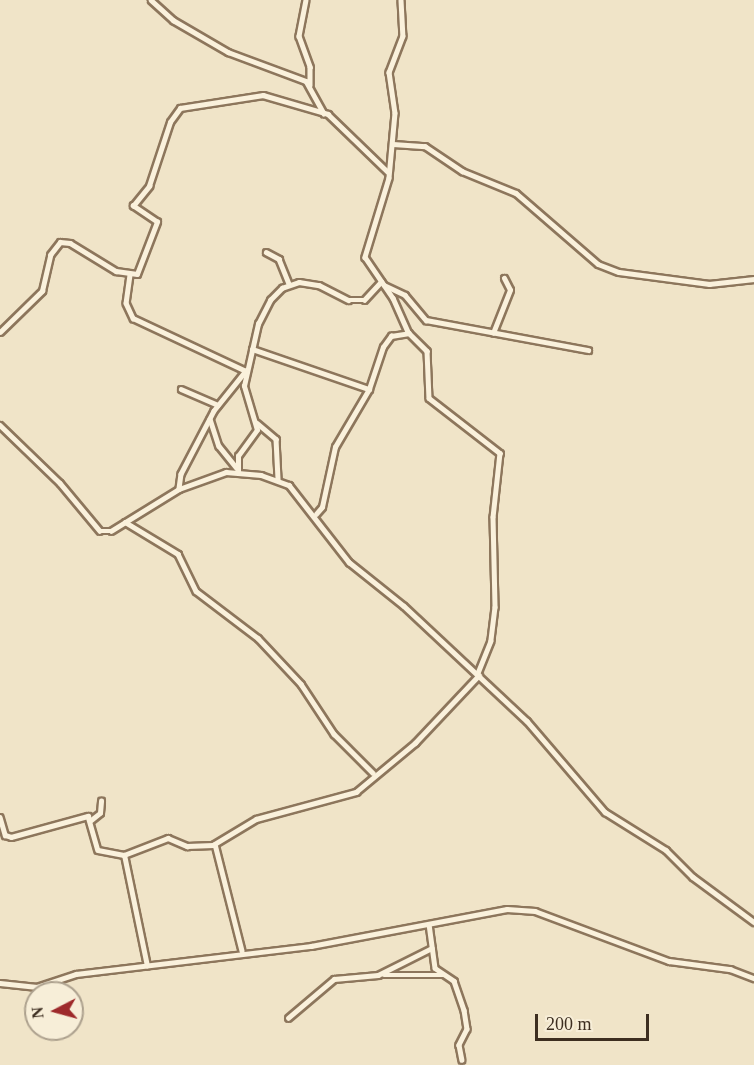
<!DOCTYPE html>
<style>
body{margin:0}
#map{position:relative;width:754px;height:1065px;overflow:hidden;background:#f0e4c8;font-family:Georgia,serif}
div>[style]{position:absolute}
.roads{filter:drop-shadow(2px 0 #8d765c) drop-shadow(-2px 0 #8d765c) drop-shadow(0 2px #8d765c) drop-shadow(0 -2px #8d765c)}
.street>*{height:4.5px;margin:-2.25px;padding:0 2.25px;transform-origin:2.25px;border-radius:2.25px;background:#faf1dc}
span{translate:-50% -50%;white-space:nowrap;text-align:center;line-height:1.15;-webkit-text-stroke:4.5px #f7eed8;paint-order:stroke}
.north{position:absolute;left:24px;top:981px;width:60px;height:60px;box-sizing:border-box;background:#f7eed8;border:2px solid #ada18e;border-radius:50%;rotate:264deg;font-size:16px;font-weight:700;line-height:24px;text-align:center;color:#3d2e20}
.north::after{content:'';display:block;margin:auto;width:21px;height:27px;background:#9e2a2b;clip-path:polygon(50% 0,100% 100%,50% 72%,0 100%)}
.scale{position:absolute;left:535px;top:1014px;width:114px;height:27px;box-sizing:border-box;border:3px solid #3d2e20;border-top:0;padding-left:8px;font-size:18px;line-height:21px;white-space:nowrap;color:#3d2e20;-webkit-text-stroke:4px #f7eed8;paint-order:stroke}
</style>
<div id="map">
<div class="roads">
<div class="street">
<i style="left:151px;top:0;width:30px;rotate:42deg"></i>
<i style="left:173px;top:20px;width:64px;rotate:30.2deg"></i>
<i style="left:228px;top:52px;width:83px;rotate:20.4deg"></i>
<i style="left:306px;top:81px;width:37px;rotate:61deg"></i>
<i style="left:306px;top:0;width:37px;rotate:101deg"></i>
<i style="left:299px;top:36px;width:33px;rotate:70deg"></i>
<i style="left:310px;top:67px;width:18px;rotate:90deg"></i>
<i style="left:401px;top:0;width:36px;rotate:87deg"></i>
<i style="left:403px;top:36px;width:39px;rotate:111deg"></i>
<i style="left:389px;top:72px;width:41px;rotate:81.7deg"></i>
<i style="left:395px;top:113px;width:65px;rotate:95.3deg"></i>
<i style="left:389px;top:178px;width:83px;rotate:106.9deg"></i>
<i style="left:365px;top:257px;width:50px;rotate:55.7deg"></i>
<i style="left:393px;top:298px;width:37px;rotate:66deg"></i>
<i style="left:408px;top:332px;width:27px;rotate:45deg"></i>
<i style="left:427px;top:351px;width:47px;rotate:87.6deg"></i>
<i style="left:429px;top:398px;width:90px;rotate:37.8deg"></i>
<i style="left:500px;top:453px;width:64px;rotate:96.2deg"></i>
<i style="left:493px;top:517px;width:90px;rotate:88.7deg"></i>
<i style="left:495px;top:607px;width:34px;rotate:97deg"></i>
<i style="left:491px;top:641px;width:35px;rotate:112deg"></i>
<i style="left:393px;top:144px;width:32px;rotate:4deg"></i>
<i style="left:425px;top:146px;width:45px;rotate:34deg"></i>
<i style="left:462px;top:171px;width:58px;rotate:22.2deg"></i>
<i style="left:516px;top:193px;width:108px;rotate:40.9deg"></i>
<i style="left:598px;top:264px;width:22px;rotate:21deg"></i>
<i style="left:619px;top:272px;width:91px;rotate:7.6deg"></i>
<i style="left:709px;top:284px;width:45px;rotate:-6.3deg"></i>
<i style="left:266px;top:252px;width:15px;rotate:28deg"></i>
<i style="left:279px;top:259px;width:27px;rotate:68deg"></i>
<i style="left:130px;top:275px;width:28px;rotate:98deg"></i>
<i style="left:126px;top:303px;width:17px;rotate:65deg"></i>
<i style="left:133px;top:318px;width:125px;rotate:25.1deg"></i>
<i style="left:246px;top:371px;width:51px;rotate:128.7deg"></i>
<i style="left:214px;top:411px;width:71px;rotate:117.6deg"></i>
<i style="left:181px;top:474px;width:15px;rotate:98deg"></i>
<i style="left:384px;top:285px;width:23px;rotate:25deg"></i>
<i style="left:405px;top:295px;width:33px;rotate:50deg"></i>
<i style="left:426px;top:320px;width:165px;rotate:10.5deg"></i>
<i style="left:0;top:332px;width:59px;rotate:-44.3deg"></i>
<i style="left:42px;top:291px;width:37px;rotate:-77deg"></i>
<i style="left:50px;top:255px;width:16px;rotate:-52deg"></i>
<i style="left:60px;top:242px;width:10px;rotate:6deg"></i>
<i style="left:70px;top:243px;width:54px;rotate:31.3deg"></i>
<i style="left:116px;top:271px;width:21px;rotate:8deg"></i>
<i style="left:137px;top:274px;width:56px;rotate:-69deg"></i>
<i style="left:157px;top:222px;width:29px;rotate:-146deg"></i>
<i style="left:133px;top:206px;width:26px;rotate:-51deg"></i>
<i style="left:149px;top:186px;width:67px;rotate:-71.8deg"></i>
<i style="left:170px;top:122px;width:17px;rotate:-54deg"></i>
<i style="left:180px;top:108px;width:84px;rotate:-8.9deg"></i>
<i style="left:263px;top:95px;width:68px;rotate:16.3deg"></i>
<i style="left:328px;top:114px;width:83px;rotate:44deg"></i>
<i style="left:493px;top:333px;width:46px;rotate:-68.4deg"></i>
<i style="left:510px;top:290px;width:13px;rotate:-117deg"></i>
<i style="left:252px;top:349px;width:124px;rotate:18.9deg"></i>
<i style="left:181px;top:389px;width:40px;rotate:23.4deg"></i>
<i style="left:210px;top:419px;width:28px;rotate:72deg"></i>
<i style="left:219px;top:446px;width:28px;rotate:51deg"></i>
<i style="left:257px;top:423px;width:25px;rotate:40deg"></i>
<i style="left:276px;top:439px;width:40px;rotate:87.1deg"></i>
<i style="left:0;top:425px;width:83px;rotate:44deg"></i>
<i style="left:60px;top:483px;width:62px;rotate:50.2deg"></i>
<i style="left:100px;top:531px;width:11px"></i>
<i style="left:111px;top:531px;width:80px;rotate:-31.7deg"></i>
<i style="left:179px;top:489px;width:50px;rotate:-19.9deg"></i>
<i style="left:226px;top:472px;width:35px;rotate:5deg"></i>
<i style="left:261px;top:475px;width:30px;rotate:20deg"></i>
<i style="left:289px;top:485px;width:98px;rotate:52.1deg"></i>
<i style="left:349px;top:562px;width:70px;rotate:38.7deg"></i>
<i style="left:404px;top:606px;width:168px;rotate:43.1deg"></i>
<i style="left:527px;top:721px;width:120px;rotate:49.4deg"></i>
<i style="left:605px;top:812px;width:72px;rotate:31.9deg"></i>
<i style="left:666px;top:850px;width:38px;rotate:45deg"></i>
<i style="left:693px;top:877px;width:76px;rotate:36.4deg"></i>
<i style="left:238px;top:472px;width:16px;rotate:-90deg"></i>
<i style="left:238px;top:456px;width:32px;rotate:-54deg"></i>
<i style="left:257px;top:430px;width:46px;rotate:-106.5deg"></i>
<i style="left:244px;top:386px;width:64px;rotate:-77.3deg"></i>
<i style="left:258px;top:324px;width:27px;rotate:-63deg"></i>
<i style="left:270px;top:300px;width:17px;rotate:-45deg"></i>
<i style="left:282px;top:288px;width:18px;rotate:-19deg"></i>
<i style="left:299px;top:282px;width:20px;rotate:9deg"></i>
<i style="left:319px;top:285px;width:33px;rotate:27deg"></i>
<i style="left:348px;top:300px;width:16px"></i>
<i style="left:364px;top:300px;width:25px;rotate:-47deg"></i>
<i style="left:316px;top:514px;width:9px;rotate:-49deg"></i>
<i style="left:322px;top:507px;width:61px;rotate:-77.8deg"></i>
<i style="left:335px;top:447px;width:67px;rotate:-59.6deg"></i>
<i style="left:369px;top:389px;width:44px;rotate:-71.6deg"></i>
<i style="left:383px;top:347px;width:14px;rotate:-54deg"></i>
<i style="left:391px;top:336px;width:18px;rotate:-9deg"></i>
<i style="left:125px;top:522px;width:62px;rotate:31.1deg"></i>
<i style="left:178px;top:554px;width:41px;rotate:64.1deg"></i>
<i style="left:196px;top:591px;width:78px;rotate:37.2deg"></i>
<i style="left:258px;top:638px;width:63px;rotate:46.9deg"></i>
<i style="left:301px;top:684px;width:60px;rotate:56.6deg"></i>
<i style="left:334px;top:734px;width:55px;rotate:45deg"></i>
<i style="left:0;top:817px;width:19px;rotate:74deg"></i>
<i style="left:5px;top:835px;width:6px;rotate:18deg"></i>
<i style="left:11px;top:837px;width:80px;rotate:-15.3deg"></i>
<i style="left:88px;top:816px;width:35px;rotate:74deg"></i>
<i style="left:98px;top:850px;width:26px;rotate:11deg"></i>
<i style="left:91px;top:820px;width:11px;rotate:-38deg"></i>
<i style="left:100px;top:813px;width:12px;rotate:-85deg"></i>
<i style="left:215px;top:844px;width:110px;rotate:75.8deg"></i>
<i style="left:429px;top:924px;width:44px;rotate:82.2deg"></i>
<i style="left:435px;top:968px;width:23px;rotate:34deg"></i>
<i style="left:454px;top:981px;width:31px;rotate:71deg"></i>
<i style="left:464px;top:1010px;width:19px;rotate:81deg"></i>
<i style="left:467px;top:1029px;width:18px;rotate:117deg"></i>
<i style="left:459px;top:1045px;width:15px;rotate:79deg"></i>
<i style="left:147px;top:966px;width:113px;rotate:-101.7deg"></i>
<i style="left:124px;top:855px;width:47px;rotate:-21.1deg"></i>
<i style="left:168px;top:838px;width:21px;rotate:23deg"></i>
<i style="left:187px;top:846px;width:26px;rotate:-2deg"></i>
<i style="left:213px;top:845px;width:50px;rotate:-31.2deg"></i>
<i style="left:256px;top:819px;width:104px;rotate:-15.1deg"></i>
<i style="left:356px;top:792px;width:77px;rotate:-39.7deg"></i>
<i style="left:415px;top:743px;width:93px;rotate:-46.7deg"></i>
<i style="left:384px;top:975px;width:60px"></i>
<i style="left:0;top:983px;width:37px;rotate:6deg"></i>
<i style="left:37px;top:987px;width:41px;rotate:-18.4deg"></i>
<i style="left:76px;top:974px;width:237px;rotate:-6.8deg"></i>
<i style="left:311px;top:946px;width:199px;rotate:-10.7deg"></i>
<i style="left:507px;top:909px;width:28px;rotate:4deg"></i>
<i style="left:535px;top:911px;width:143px;rotate:20.5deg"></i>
<i style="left:669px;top:961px;width:62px;rotate:7.5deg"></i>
<i style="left:730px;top:969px;width:26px;rotate:21deg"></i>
<i style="left:288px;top:1018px;width:60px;rotate:-40.3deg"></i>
<i style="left:334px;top:979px;width:44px;rotate:-5.2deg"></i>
<i style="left:378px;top:975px;width:60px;rotate:-26.6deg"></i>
</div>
</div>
<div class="north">N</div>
<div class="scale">200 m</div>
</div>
